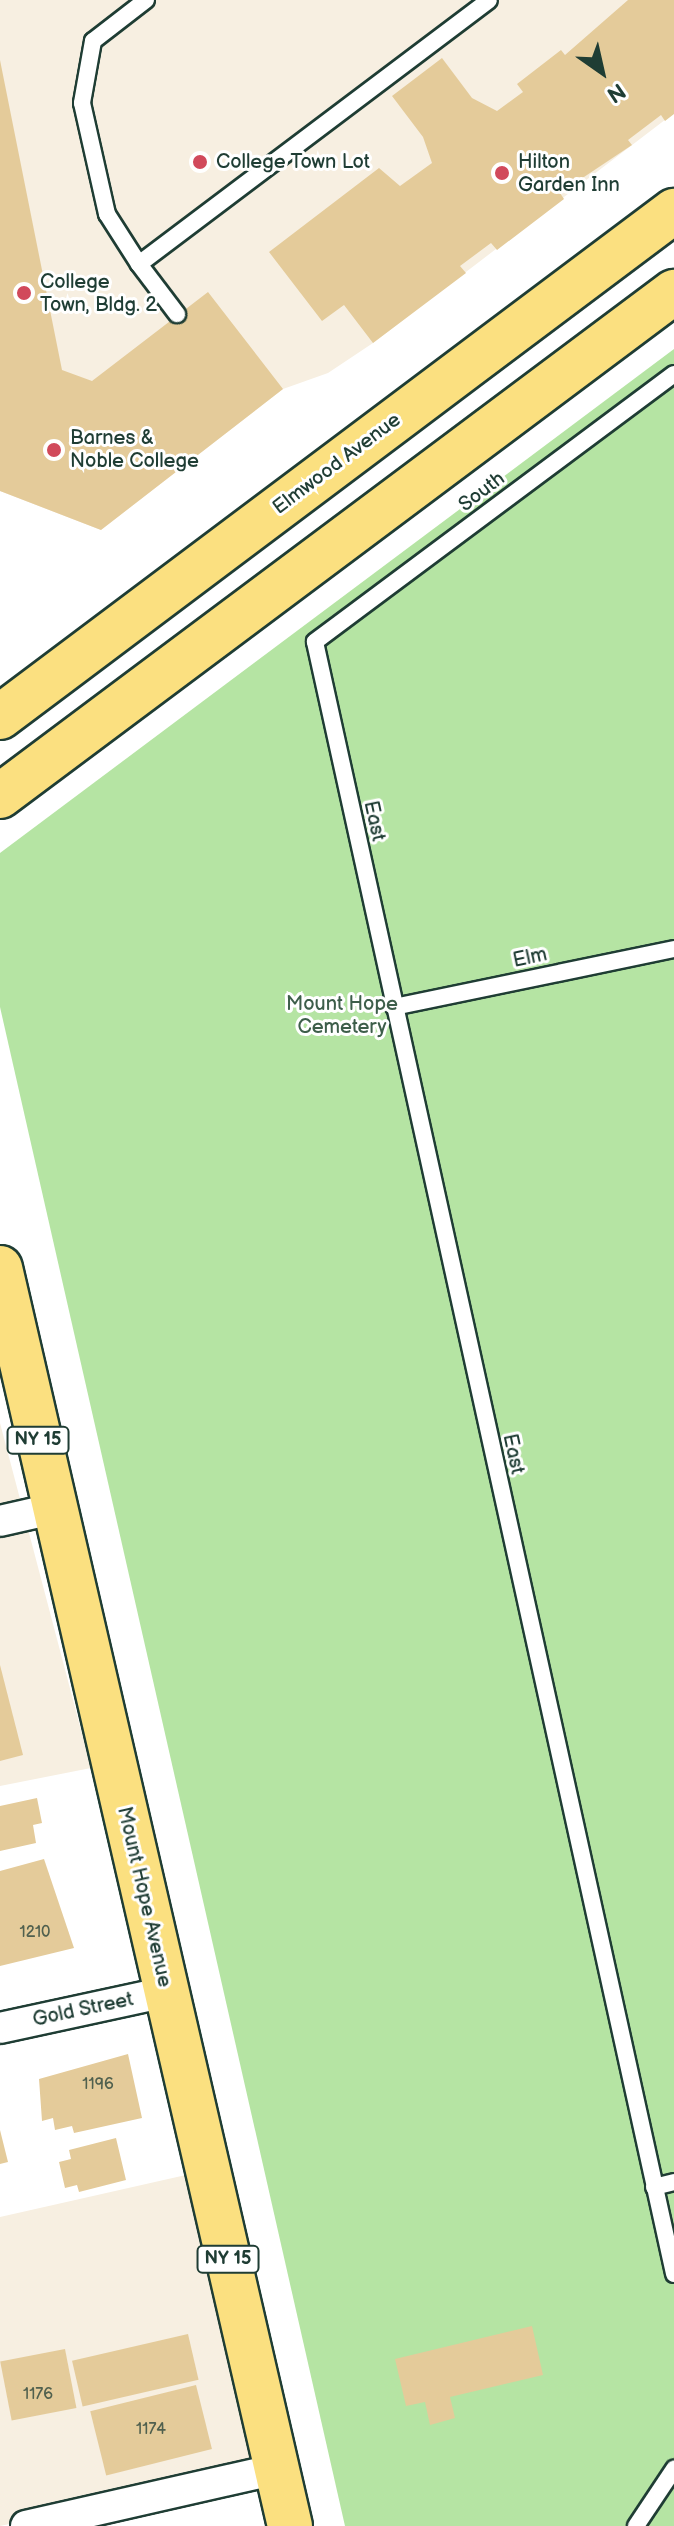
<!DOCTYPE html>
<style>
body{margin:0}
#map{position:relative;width:674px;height:2526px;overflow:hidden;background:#fff;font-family:"Balsamiq Sans",sans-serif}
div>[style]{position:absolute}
.built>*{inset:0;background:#f7efe1}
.green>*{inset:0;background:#b5e4a3}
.building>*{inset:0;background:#e4cb9a;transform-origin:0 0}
.roads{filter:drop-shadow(2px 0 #1f3d34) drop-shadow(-2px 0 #1f3d34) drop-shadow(0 2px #1f3d34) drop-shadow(0 -2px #1f3d34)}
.service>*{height:16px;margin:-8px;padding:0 8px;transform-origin:8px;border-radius:8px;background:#fff}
.minor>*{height:30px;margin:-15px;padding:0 15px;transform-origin:15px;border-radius:15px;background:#fff}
.primary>*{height:44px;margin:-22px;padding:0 22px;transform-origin:22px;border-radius:22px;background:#fbe080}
.dots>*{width:22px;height:22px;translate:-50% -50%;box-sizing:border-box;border:4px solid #fff;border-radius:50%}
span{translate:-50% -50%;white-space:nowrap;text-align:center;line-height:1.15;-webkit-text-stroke:6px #fff;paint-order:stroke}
.number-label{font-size:16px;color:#50604e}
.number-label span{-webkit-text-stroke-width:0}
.shield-label span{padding:2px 6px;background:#fff;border:2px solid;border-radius:6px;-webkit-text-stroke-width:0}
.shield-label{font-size:18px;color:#1f3d34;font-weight:700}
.poi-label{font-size:20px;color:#1f3d34}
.left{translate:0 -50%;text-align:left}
.street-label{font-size:20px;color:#1f3d34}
.park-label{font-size:20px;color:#3d5e4a}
.north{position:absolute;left:562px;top:32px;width:80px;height:80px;-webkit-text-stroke:6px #fff;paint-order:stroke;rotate:146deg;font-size:22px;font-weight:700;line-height:32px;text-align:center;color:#1f3d34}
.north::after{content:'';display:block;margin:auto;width:28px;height:36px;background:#1f3d34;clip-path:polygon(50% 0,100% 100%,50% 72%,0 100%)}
</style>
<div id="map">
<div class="built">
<i style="clip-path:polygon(0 0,674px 0,674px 113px,373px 343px,328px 373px,283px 389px,101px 530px,0 491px)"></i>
<i style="clip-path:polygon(0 1423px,91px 1768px,0 1786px)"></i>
<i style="clip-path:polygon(208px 2170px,276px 2469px,0 2526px,0 2217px)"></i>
</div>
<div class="green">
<i style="clip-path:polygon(674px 349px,674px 2526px,345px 2526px,0 1007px,0 853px)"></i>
</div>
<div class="building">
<i style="clip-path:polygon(628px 0,674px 0,674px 114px,665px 121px,661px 115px,628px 140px,632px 145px,560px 193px,564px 199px,497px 250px,491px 243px,460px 266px,466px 273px,373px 343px,344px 305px,322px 321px,269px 252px,379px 168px,400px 186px,432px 163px,423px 137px,392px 96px,442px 58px,472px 98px,497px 111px,523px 92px,517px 84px,561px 50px,565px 55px)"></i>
<i style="clip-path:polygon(0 60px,62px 370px,92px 381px,208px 292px,283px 389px,101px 530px,0 491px)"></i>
<i style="clip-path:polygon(0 1665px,23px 1755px,0 1761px)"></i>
<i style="clip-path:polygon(37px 1798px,42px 1823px,33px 1825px,36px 1843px,0 1851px,0 1806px)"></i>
<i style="clip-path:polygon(44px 1859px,74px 1948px,0 1966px,0 1871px)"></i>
<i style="clip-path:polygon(128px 2054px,142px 2118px,74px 2133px,72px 2126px,55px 2130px,53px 2118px,42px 2121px,39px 2079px)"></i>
<i style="clip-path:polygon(0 2130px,8px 2162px,0 2164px)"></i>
<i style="clip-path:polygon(116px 2138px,126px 2180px,79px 2192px,77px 2185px,65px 2188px,59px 2162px,71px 2159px,69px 2150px)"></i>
<i style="clip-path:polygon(532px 2326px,543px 2375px,450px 2397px,455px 2418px,430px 2425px,425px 2402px,406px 2406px,395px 2359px)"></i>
<i style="left:188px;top:2334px;width:47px;height:119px;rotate:77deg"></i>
<i style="left:65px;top:2349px;width:60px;height:66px;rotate:79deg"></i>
<i style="left:196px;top:2385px;width:66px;height:109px;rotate:76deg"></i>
</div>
<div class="roads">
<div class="service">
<i style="left:146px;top:0;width:67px;rotate:142.3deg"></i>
<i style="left:93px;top:41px;width:63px;rotate:100.1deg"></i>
<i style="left:82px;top:103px;width:114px;rotate:77.3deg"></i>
<i style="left:107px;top:214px;width:59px;rotate:57.4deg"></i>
<i style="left:139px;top:264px;width:438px;rotate:-37deg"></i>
<i style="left:139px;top:264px;width:63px;rotate:52.8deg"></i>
<i style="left:674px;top:374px;width:448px;rotate:143.3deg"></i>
<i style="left:315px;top:642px;width:1671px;rotate:77.59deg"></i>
<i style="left:394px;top:1007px;width:286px;rotate:-11.7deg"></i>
<i style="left:654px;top:2187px;width:21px;rotate:-14deg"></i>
<i style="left:636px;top:2526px;width:69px;rotate:-56.3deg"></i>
</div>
<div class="minor">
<i style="left:0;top:1521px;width:54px;rotate:-12.8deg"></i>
<i style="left:0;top:2028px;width:171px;rotate:-12.2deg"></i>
<i style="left:26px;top:2526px;width:256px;rotate:-12.8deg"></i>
</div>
<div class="primary">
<i style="left:0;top:717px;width:843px;rotate:-36.9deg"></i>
<i style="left:0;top:796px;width:842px;rotate:-36.79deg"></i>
<i style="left:0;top:1268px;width:1291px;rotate:77.02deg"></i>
</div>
</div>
<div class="dots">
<i style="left:200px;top:162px;background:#d1495b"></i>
<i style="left:502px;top:173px;background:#d1495b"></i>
<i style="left:24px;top:293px;background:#d1495b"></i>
<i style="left:54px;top:450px;background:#d1495b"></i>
</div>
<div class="number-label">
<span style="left:35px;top:1933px">1210</span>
<span style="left:98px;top:2085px">1196</span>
<span style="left:38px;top:2395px">1176</span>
<span style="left:151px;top:2430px">1174</span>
</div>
<div class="shield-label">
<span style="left:38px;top:1440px">NY 15</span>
<span style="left:228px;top:2259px">NY 15</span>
</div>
<div class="poi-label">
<span class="left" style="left:216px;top:162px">College Town Lot</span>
<span class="left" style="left:518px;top:174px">Hilton<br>Garden Inn</span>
<span class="left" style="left:40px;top:294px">College<br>Town, Bldg. 2</span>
<span class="left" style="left:70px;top:450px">Barnes &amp;<br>Noble College</span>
</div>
<div class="street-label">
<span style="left:337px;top:464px;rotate:-37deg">Elmwood Avenue</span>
<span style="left:482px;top:492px;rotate:-37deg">South</span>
<span style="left:374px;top:821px;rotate:78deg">East</span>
<span style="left:530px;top:958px;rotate:-12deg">Elm</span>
<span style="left:513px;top:1454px;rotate:78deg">East</span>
<span style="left:144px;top:1897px;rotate:77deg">Mount Hope Avenue</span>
<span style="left:83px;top:2010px;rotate:-12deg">Gold Street</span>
</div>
<div class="park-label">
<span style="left:342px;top:1016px">Mount Hope<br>Cemetery</span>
</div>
<div class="north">N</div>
</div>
